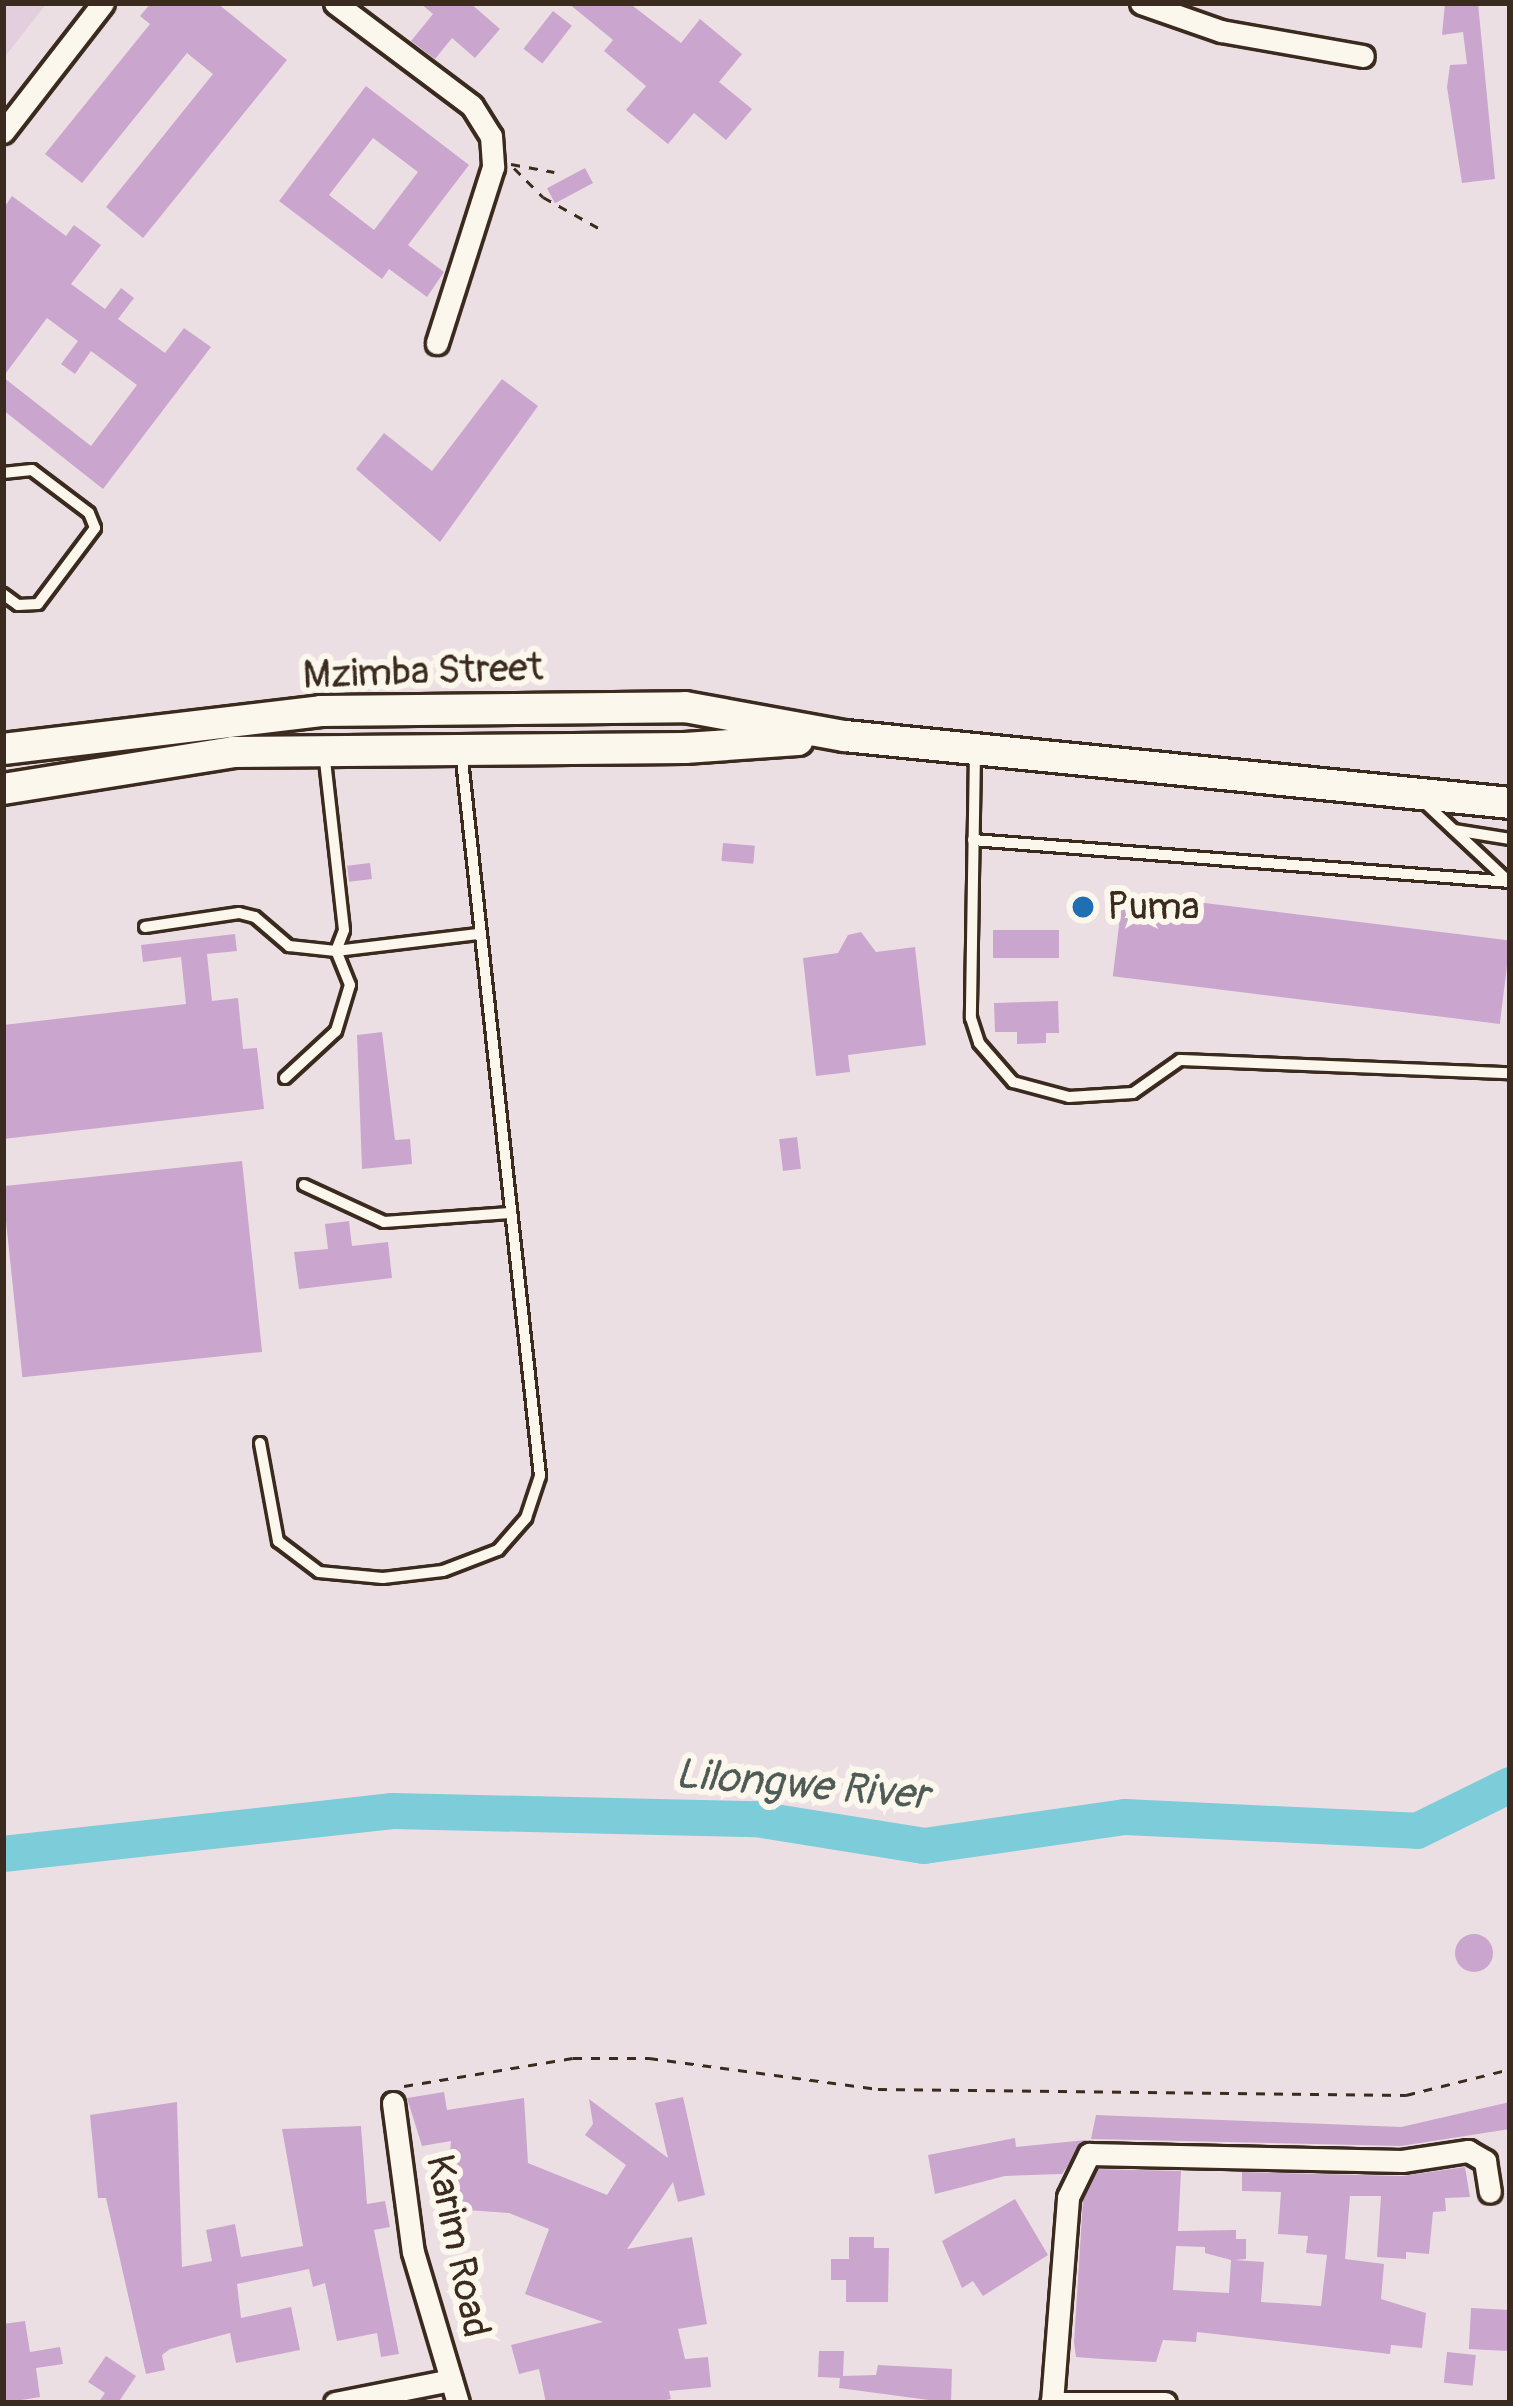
<!DOCTYPE html>
<style>
body{margin:0}
#map{position:relative;width:1513px;height:2406px;overflow:hidden;background:#ecdfe3;font-family:Pangolin,sans-serif}
div>[style]{position:absolute}
.built>*{inset:0;background:#e2cedd}
.river>*{height:36px;margin:-18px;padding:0 18px;transform-origin:18px;border-radius:18px;background:#7dccd9}
.building>*{inset:0;background:#caa6ce;transform-origin:0 0}
.round{border-radius:50%}
.path>*{height:3px;margin-top:-1.5px;transform-origin:0;background:repeating-linear-gradient(90deg,#3b2a1e 0 9px,transparent 0 18px)}
.roads{filter:drop-shadow(3px 0 #3b2a1e) drop-shadow(-3px 0 #3b2a1e) drop-shadow(0 3px #3b2a1e) drop-shadow(0 -3px #3b2a1e)}
.lane>*{height:10px;margin:-5px;padding:0 5px;transform-origin:5px;border-radius:5px;background:#fbf7ec}
.street>*{height:21px;margin:-10.5px;padding:0 10.5px;transform-origin:10.5px;border-radius:10.5px;background:#fbf7ec}
.secondary>*{height:30px;margin:-15px;padding:0 15px;transform-origin:15px;border-radius:15px;background:#fbf7ec}
.dots>*{width:33px;height:33px;translate:-50% -50%;box-sizing:border-box;border:6px solid #fbf7ec;border-radius:50%}
span{translate:-50% -50%;white-space:nowrap;text-align:center;line-height:1.15;-webkit-text-stroke:12px #fbf7ec;paint-order:stroke}
.street-label{font-size:39px;color:#3b2a1e}
.poi-label{font-size:39px;color:#3b2a1e}
.left{translate:0 -50%;text-align:left}
.water-label{font-size:42px;color:#4f5b56;font-style:italic}
.frame{position:absolute;inset:0;border:6px solid #3b2a1e;pointer-events:none}
</style>
<div id="map">
<div class="built">
<i style="clip-path:polygon(3px 3px,47px 3px,3px 59px)"></i>
</div>
<div class="river">
<i style="left:3px;top:1854px;width:392px;rotate:-6.3deg"></i>
<i style="left:393px;top:1811px;width:363px;rotate:1.3deg"></i>
<i style="left:756px;top:1819px;width:170px;rotate:9.1deg"></i>
<i style="left:924px;top:1846px;width:203px;rotate:-8.2deg"></i>
<i style="left:1125px;top:1817px;width:292px;rotate:2.7deg"></i>
<i style="left:1417px;top:1831px;width:104px;rotate:-26.3deg"></i>
</div>
<div class="building">
<i style="clip-path:polygon(151px 3px,217px 3px,287px 60px,143px 238px,106px 207px,213px 74px,187px 53px,82px 183px,45px 154px,150px 24px,140px 16px)"></i>
<i style="clip-path:polygon(420px 3px,470px 3px,500px 29px,475px 58px,452px 38px,435px 59px,411px 41px,433px 14px)"></i>
<i style="clip-path:polygon(568px 3px,629px 3px,681px 43px,700px 19px,742px 54px,719px 82px,752px 109px,726px 140px,694px 113px,668px 144px,626px 110px,646px 86px,604px 51px,613px 40px)"></i>
<i style="clip-path:polygon(1445px 3px,1478px 3px,1495px 179px,1462px 183px,1447px 87px,1450px 65px,1467px 64px,1463px 32px,1442px 35px)"></i>
<i style="left:553px;top:11px;width:24px;height:48px;rotate:38deg"></i>
<i style="clip-path:polygon(evenodd,366px 86px,469px 165px,408px 245px,444px 272px,427px 297px,389px 269px,382px 279px,279px 201px,366px 86px,373px 138px,418px 172px,374px 230px,329px 195px,373px 138px)"></i>
<i style="left:585px;top:168px;width:17px;height:43px;rotate:62deg"></i>
<i style="clip-path:polygon(evenodd,12px 196px,66px 236px,74px 225px,101px 245px,71px 284px,105px 309px,121px 288px,134px 298px,118px 319px,165px 353px,184px 328px,211px 347px,103px 489px,3px 410px,3px 209px,12px 196px,47px 318px,78px 341px,61px 364px,75px 374px,91px 351px,137px 385px,91px 446px,3px 377px,47px 318px)"></i>
<i style="clip-path:polygon(502px 379px,538px 406px,440px 542px,356px 469px,384px 433px,432px 471px)"></i>
<i style="left:723px;top:843px;width:32px;height:18px;rotate:5deg"></i>
<i style="left:370px;top:863px;width:16px;height:23px;rotate:83deg"></i>
<i style="left:1123px;top:893px;width:390px;height:84px;rotate:7deg"></i>
<i style="left:993px;top:930px;width:66px;height:28px"></i>
<i style="clip-path:polygon(861px 932px,876px 952px,915px 947px,926px 1045px,848px 1055px,850px 1072px,816px 1076px,803px 958px,838px 953px,848px 935px)"></i>
<i style="clip-path:polygon(235px 934px,237px 951px,207px 954px,212px 1001px,238px 998px,243px 1049px,257px 1048px,264px 1109px,3px 1139px,3px 1025px,186px 1004px,181px 957px,143px 962px,141px 945px)"></i>
<i style="clip-path:polygon(1058px 1001px,1059px 1033px,1046px 1033px,1046px 1043px,1017px 1044px,1017px 1032px,995px 1032px,994px 1003px)"></i>
<i style="clip-path:polygon(382px 1032px,395px 1140px,410px 1139px,412px 1164px,362px 1169px,357px 1035px)"></i>
<i style="left:797px;top:1137px;width:32px;height:18px;rotate:83deg"></i>
<i style="left:242px;top:1161px;width:192px;height:241px;rotate:84deg"></i>
<i style="clip-path:polygon(349px 1221px,352px 1246px,388px 1242px,392px 1278px,299px 1289px,294px 1252px,328px 1249px,325px 1224px)"></i>
<i class="round" style="left:1455px;top:1934px;width:38px;height:38px"></i>
<i style="clip-path:polygon(444px 2092px,447px 2110px,524px 2098px,528px 2163px,607px 2195px,626px 2165px,585px 2135px,593px 2124px,589px 2099px,668px 2158px,655px 2103px,683px 2097px,705px 2195px,678px 2202px,673px 2182px,627px 2249px,692px 2237px,707px 2324px,678px 2329px,685px 2359px,708px 2357px,711px 2387px,669px 2391px,671px 2399px,652px 2403px,546px 2403px,539px 2369px,519px 2374px,511px 2345px,603px 2322px,525px 2294px,549px 2229px,509px 2213px,453px 2209px,454px 2198px,446px 2198px,451px 2141px,422px 2146px,407px 2098px)"></i>
<i style="clip-path:polygon(177px 2102px,182px 2267px,212px 2261px,206px 2230px,235px 2224px,241px 2257px,303px 2246px,282px 2129px,361px 2126px,367px 2204px,385px 2201px,390px 2227px,374px 2230px,399px 2354px,381px 2357px,377px 2333px,337px 2341px,325px 2283px,313px 2287px,309px 2269px,237px 2284px,241px 2318px,291px 2307px,300px 2350px,236px 2363px,230px 2333px,170px 2349px,162px 2355px,165px 2370px,146px 2374px,106px 2198px,98px 2198px,90px 2115px)"></i>
<i style="clip-path:polygon(1510px 2102px,1510px 2129px,1401px 2146px,1091px 2139px,1096px 2115px,1401px 2127px)"></i>
<i style="clip-path:polygon(1015px 2138px,1016px 2147px,1086px 2140px,1062px 2174px,1005px 2176px,935px 2194px,928px 2155px)"></i>
<i style="clip-path:polygon(evenodd,1098px 2169px,1181px 2171px,1178px 2231px,1236px 2230px,1236px 2239px,1246px 2239px,1246px 2259px,1234px 2260px,1264px 2262px,1261px 2302px,1321px 2306px,1327px 2255px,1306px 2253px,1308px 2236px,1278px 2234px,1281px 2192px,1242px 2191px,1242px 2172px,1402px 2176px,1465px 2167px,1470px 2197px,1445px 2198px,1446px 2211px,1433px 2212px,1429px 2254px,1406px 2252px,1406px 2259px,1377px 2257px,1381px 2196px,1350px 2196px,1345px 2259px,1384px 2264px,1381px 2299px,1426px 2313px,1422px 2348px,1391px 2345px,1390px 2354px,1197px 2332px,1196px 2342px,1163px 2340px,1156px 2362px,1102px 2359px,1076px 2357px,1074px 2342px,1083px 2200px,1098px 2169px,1176px 2246px,1205px 2247px,1205px 2253px,1231px 2260px,1229px 2293px,1173px 2290px,1176px 2246px)"></i>
<i style="clip-path:polygon(1015px 2199px,1048px 2255px,983px 2296px,973px 2281px,962px 2288px,942px 2241px)"></i>
<i style="clip-path:polygon(849px 2237px,874px 2237px,874px 2248px,889px 2248px,888px 2302px,846px 2302px,846px 2280px,831px 2280px,831px 2259px,849px 2259px)"></i>
<i style="left:1471px;top:2308px;width:39px;height:41px;rotate:3deg"></i>
<i style="clip-path:polygon(25px 2321px,30px 2352px,60px 2347px,63px 2364px,36px 2368px,40px 2397px,3px 2403px,3px 2324px)"></i>
<i style="clip-path:polygon(819px 2351px,844px 2351px,843px 2376px,876px 2375px,878px 2365px,952px 2369px,951px 2403px,839px 2388px,840px 2378px,818px 2377px)"></i>
<i style="left:1447px;top:2352px;width:29px;height:31px;rotate:6deg"></i>
<i style="clip-path:polygon(106px 2356px,136px 2376px,118px 2403px,98px 2403px,105px 2393px,88px 2382px)"></i>
</div>
<div class="path">
<i style="left:511px;top:164px;width:44px;rotate:10.5deg"></i>
<i style="left:514px;top:168px;width:41px;rotate:45deg"></i>
<i style="left:543px;top:197px;width:68px;rotate:29.2deg"></i>
<i style="left:404px;top:2086px;width:171px;rotate:-9.4deg"></i>
<i style="left:573px;top:2058px;width:76px"></i>
<i style="left:649px;top:2058px;width:231px;rotate:7.7deg"></i>
<i style="left:878px;top:2089px;width:528px;rotate:0.65deg"></i>
<i style="left:1406px;top:2095px;width:107px;rotate:-14deg"></i>
</div>
<div class="roads">
<div class="lane">
<i style="left:3px;top:473px;width:29px;rotate:-6deg"></i>
<i style="left:32px;top:470px;width:71px;rotate:37deg"></i>
<i style="left:89px;top:513px;width:16px;rotate:68deg"></i>
<i style="left:95px;top:528px;width:95px;rotate:126.9deg"></i>
<i style="left:38px;top:604px;width:20px;rotate:177deg"></i>
<i style="left:18px;top:605px;width:19px;rotate:-144deg"></i>
<i style="left:975px;top:752px;width:266px;rotate:90.9deg"></i>
<i style="left:971px;top:1018px;width:26px;rotate:72deg"></i>
<i style="left:979px;top:1043px;width:52px;rotate:48.9deg"></i>
<i style="left:1013px;top:1082px;width:58px;rotate:15deg"></i>
<i style="left:1069px;top:1097px;width:64px;rotate:-3.6deg"></i>
<i style="left:1133px;top:1093px;width:57px;rotate:-35.1deg"></i>
<i style="left:1180px;top:1060px;width:330px;rotate:2.3deg"></i>
<i style="left:1425px;top:803px;width:112px;rotate:43.2deg"></i>
<i style="left:1454px;top:830px;width:57px;rotate:9.1deg"></i>
<i style="left:973px;top:840px;width:539px;rotate:4.47deg"></i>
<i style="left:145px;top:927px;width:95px;rotate:-8.5deg"></i>
<i style="left:239px;top:913px;width:16px;rotate:14deg"></i>
<i style="left:255px;top:917px;width:45px;rotate:40.5deg"></i>
<i style="left:289px;top:946px;width:47px;rotate:6.1deg"></i>
<i style="left:336px;top:951px;width:143px;rotate:-6.8deg"></i>
<i style="left:285px;top:1078px;width:69px;rotate:-42.7deg"></i>
<i style="left:336px;top:1031px;width:48px;rotate:-73.1deg"></i>
<i style="left:350px;top:985px;width:37px;rotate:-112deg"></i>
<i style="left:336px;top:951px;width:22px;rotate:-69deg"></i>
<i style="left:344px;top:930px;width:178px;rotate:-96.4deg"></i>
<i style="left:304px;top:1185px;width:88px;rotate:24.8deg"></i>
<i style="left:384px;top:1222px;width:126px;rotate:-4.1deg"></i>
<i style="left:260px;top:1443px;width:100px;rotate:79.6deg"></i>
<i style="left:278px;top:1541px;width:51px;rotate:37.1deg"></i>
<i style="left:319px;top:1572px;width:64px;rotate:5.4deg"></i>
<i style="left:383px;top:1578px;width:60px;rotate:-6.7deg"></i>
<i style="left:443px;top:1571px;width:59px;rotate:-20.9deg"></i>
<i style="left:498px;top:1550px;width:43px;rotate:-48.8deg"></i>
<i style="left:526px;top:1518px;width:44px;rotate:-71.6deg"></i>
<i style="left:540px;top:1476px;width:729px;rotate:-96.22deg"></i>
</div>
<div class="street">
<i style="left:335px;top:3px;width:171px;rotate:36.9deg"></i>
<i style="left:472px;top:106px;width:36px;rotate:58deg"></i>
<i style="left:491px;top:136px;width:31px;rotate:86deg"></i>
<i style="left:493px;top:167px;width:185px;rotate:107.7deg"></i>
<i style="left:1141px;top:3px;width:85px;rotate:19.3deg"></i>
<i style="left:1221px;top:31px;width:144px;rotate:10deg"></i>
<i style="left:3px;top:132px;width:163px;rotate:-52.2deg"></i>
<i style="left:393px;top:2103px;width:150px;rotate:82.4deg"></i>
<i style="left:413px;top:2252px;width:158px;rotate:73.4deg"></i>
<i style="left:1052px;top:2402px;width:206px;rotate:-85.5deg"></i>
<i style="left:1068px;top:2197px;width:48px;rotate:-64deg"></i>
<i style="left:1089px;top:2154px;width:313px;rotate:1.3deg"></i>
<i style="left:1402px;top:2161px;width:67px;rotate:-8.6deg"></i>
<i style="left:1468px;top:2151px;width:20px;rotate:30deg"></i>
<i style="left:1485px;top:2161px;width:31px;rotate:81deg"></i>
<i style="left:335px;top:2403px;width:118px;rotate:-11.2deg"></i>
<i style="left:1051px;top:2403px;width:114px"></i>
</div>
<div class="secondary">
<i style="left:3px;top:749px;width:320px;rotate:-6.8deg"></i>
<i style="left:321px;top:711px;width:364px;rotate:-0.6deg"></i>
<i style="left:685px;top:707px;width:163px;rotate:10.3deg"></i>
<i style="left:845px;top:736px;width:668px;rotate:5.75deg"></i>
<i style="left:3px;top:789px;width:233px;rotate:-9.1deg"></i>
<i style="left:233px;top:752px;width:452px;rotate:-0.5deg"></i>
<i style="left:685px;top:748px;width:113px;rotate:-4deg"></i>
</div>
</div>
<div class="dots">
<i style="left:1083px;top:907px;background:#1f6fb2"></i>
</div>
<div class="street-label">
<span style="left:423px;top:672px;rotate:-2deg">Mzimba Street</span>
<span style="left:457px;top:2246px;rotate:78deg">Karim Road</span>
</div>
<div class="poi-label">
<span class="left" style="left:1107px;top:907px">Puma</span>
</div>
<div class="water-label">
<span style="left:802px;top:1785px;rotate:5deg">Lilongwe River</span>
</div>
<div class="frame"></div>
</div>
